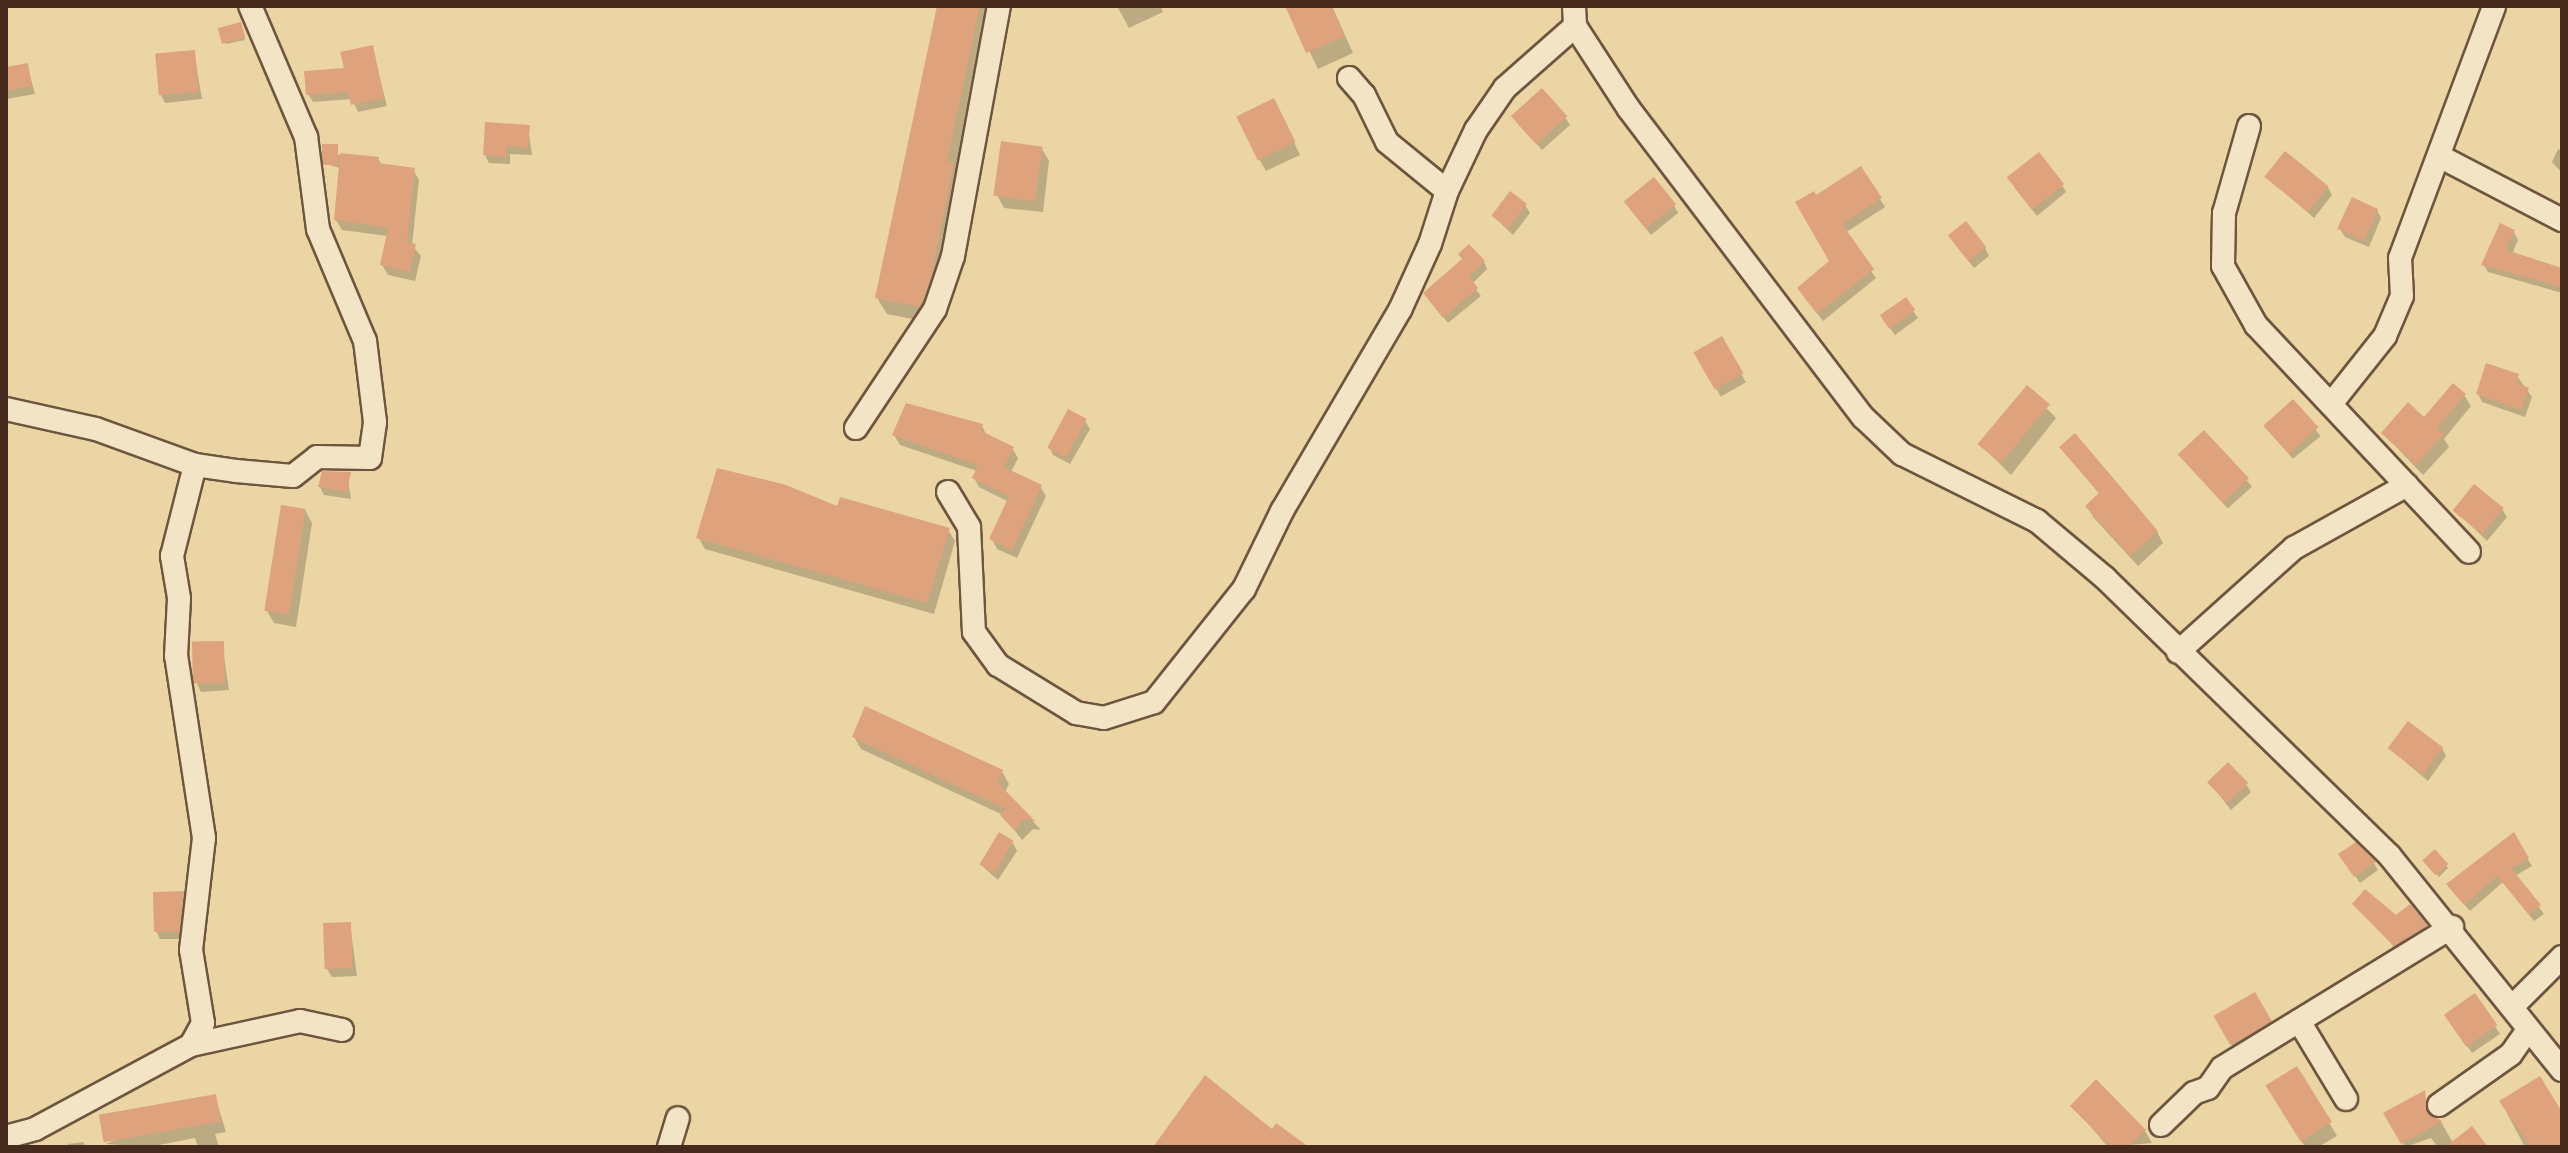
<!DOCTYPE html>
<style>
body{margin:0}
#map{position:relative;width:2568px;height:1153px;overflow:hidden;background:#ebd5a4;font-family:"IM FELL French Canon",serif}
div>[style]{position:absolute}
.shadow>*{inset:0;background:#0003;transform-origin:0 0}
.building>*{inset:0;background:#dea37d;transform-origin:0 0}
.roads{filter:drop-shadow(2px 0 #6e553f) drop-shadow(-2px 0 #6e553f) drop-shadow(0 2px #6e553f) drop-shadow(0 -2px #6e553f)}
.street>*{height:22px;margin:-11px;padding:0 11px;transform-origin:11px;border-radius:11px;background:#f2e4c4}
span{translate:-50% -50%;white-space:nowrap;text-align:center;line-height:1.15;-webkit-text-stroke:6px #f2e4c4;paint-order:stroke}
.frame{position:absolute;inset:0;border:8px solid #452a1d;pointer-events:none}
</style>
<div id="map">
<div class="shadow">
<i style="clip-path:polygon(939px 6px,991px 6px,956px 171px,962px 180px,928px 322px,887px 314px,877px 298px)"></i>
<i style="clip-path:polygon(1117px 6px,1161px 6px,1163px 12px,1129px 28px)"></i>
<i style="clip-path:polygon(1287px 6px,1332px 6px,1353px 53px,1318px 69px)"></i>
<i style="clip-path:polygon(242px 27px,245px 40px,226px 44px,224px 41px)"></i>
<i style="clip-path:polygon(372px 47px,387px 106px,358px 112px,352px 99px,313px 102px,308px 94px)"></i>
<i style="clip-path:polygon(194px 52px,202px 99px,165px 103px,161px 95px)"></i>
<i style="clip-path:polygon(27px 65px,35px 94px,6px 99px,6px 69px)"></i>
<i style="clip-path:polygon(1280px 112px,1300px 155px,1266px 171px,1259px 159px)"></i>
<i style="clip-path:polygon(1565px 117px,1570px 125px,1542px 150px,1518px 124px)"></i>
<i style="clip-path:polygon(528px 127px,532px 155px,510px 154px,510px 164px,489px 163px,485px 155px)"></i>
<i style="clip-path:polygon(337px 146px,338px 155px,378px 158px,382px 166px,413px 170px,419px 180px,412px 245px,421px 256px,415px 281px,388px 275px,382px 265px,388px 236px,342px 230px,336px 220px,340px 168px,326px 164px)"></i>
<i style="clip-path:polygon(1042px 149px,1049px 161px,1043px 212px,1004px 208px,997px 195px)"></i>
<i style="clip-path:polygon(2558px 149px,2562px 151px,2562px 173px,2552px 162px)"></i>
<i style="clip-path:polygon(1861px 169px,1885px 207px,1845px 233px,1876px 278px,1823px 321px,1804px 296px,1832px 262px,1816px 198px)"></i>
<i style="clip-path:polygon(2267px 177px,2328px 187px,2332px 195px,2314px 218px)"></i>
<i style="clip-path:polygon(2062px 185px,2066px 192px,2037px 216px,2014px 187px)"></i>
<i style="clip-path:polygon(1525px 205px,1530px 213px,1513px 235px,1493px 216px)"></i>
<i style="clip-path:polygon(1674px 205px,1678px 213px,1651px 235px,1631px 210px)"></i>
<i style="clip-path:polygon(2377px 210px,2381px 218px,2369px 247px,2345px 237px,2340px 229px)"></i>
<i style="clip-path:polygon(2514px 232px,2518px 240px,2512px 254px,2562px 270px,2562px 293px,2488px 272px,2484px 265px)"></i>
<i style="clip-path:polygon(1955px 244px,1985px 248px,1989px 256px,1974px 268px)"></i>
<i style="clip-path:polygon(1484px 262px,1487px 269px,1472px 284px,1481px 296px,1448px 323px,1430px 300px)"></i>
<i style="clip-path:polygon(1913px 311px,1918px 318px,1895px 335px,1887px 324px)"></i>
<i style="left:1721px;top:339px;width:50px;height:29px;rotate:60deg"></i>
<i style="clip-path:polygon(2517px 376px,2532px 397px,2525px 417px,2482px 402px,2478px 394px)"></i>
<i style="clip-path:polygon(2027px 388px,2056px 418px,2011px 475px,1982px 446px)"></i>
<i style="clip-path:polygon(2464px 395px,2471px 406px,2444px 439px,2449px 447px,2423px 475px,2383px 433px,2425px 420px)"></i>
<i style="left:2293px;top:402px;width:44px;height:36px;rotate:51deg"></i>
<i style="clip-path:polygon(1085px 421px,1090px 429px,1070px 464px,1053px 455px,1049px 447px)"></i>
<i style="clip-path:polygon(982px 426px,987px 436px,1012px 448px,1018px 458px,1011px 472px,1040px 486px,1046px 496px,1017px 558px,997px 549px,992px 539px,1009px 502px,979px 487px,974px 478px,977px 471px,900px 445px,894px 435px)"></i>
<i style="left:2204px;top:433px;width:72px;height:33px;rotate:48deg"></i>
<i style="clip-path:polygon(2062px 447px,2157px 532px,2163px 543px,2138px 566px,2094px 518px,2087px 507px,2100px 495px)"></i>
<i style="clip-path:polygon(347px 474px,351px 499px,324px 495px,320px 487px)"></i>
<i style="clip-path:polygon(839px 509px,948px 530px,955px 541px,934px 614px,705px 549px,698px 537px)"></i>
<i style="clip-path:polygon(2502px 509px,2507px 517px,2487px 541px,2456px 511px)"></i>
<i style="clip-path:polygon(305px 510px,312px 523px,296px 627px,274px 623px,267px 611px)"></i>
<i style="clip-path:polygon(222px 643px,229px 690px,201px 692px,197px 684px)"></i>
<i style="clip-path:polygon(854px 737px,1002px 772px,1009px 784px,1005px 792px,1041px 830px,1033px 829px,1022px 840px,1003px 815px,861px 749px)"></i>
<i style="clip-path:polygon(2442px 748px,2446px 756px,2428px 781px,2390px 749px)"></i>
<i style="clip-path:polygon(2209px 782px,2246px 784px,2251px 792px,2231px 810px)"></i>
<i style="clip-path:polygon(2513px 835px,2532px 866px,2515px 876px,2544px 914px,2534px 921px,2503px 882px,2470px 911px,2453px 892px)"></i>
<i style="clip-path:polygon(1013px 843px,1017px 851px,998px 880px,980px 864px)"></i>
<i style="clip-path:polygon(2346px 863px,2374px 863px,2378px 870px,2360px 883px)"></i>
<i style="clip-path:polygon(2427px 863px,2446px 865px,2448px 868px,2439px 877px)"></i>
<i style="clip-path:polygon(183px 893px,187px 901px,183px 939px,160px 939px,156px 931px)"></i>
<i style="clip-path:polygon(2354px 904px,2396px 918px,2410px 907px,2430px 934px,2400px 953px)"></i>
<i style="clip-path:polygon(350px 924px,357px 976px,332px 977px,327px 969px)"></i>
<i style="left:2254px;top:994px;width:41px;height:44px;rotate:61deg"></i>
<i style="clip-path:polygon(2475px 996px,2500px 1034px,2472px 1053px,2451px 1023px)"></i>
<i style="clip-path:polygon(2297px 1068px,2337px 1136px,2318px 1147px,2305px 1147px,2268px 1086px)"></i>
<i style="clip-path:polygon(2424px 1093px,2430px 1116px,2440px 1120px,2453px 1143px,2486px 1147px,2438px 1147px,2431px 1138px,2405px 1147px,2386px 1114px)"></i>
<i style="clip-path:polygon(215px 1096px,226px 1132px,215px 1134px,219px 1147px,198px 1147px,195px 1138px,149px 1147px,106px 1144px)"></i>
<i style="clip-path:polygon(2501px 1102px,2562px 1113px,2562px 1147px,2525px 1147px)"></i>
<i style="clip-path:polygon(2073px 1106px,2145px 1131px,2152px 1143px,2108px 1147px)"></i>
<i style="clip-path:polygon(83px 1142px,86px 1147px,69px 1147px,68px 1144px)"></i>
</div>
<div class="building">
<i style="clip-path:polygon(937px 6px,980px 6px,947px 161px,954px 162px,931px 277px,920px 307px,875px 298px)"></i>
<i style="clip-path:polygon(1285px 6px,1331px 6px,1345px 36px,1306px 53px)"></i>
<i style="left:241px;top:22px;width:16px;height:24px;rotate:75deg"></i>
<i style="clip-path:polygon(373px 45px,384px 98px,351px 105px,348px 92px,306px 95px,304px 71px,344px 68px,340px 52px)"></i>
<i style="left:195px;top:50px;width:42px;height:40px;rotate:85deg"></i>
<i style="clip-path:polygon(28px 63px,32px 86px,6px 91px,6px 67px)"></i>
<i style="left:1542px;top:88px;width:38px;height:42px;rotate:48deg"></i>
<i style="left:1274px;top:98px;width:49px;height:42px;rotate:64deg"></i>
<i style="clip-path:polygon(485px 122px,530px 125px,528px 148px,506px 146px,506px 157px,483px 155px)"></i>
<i style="left:1001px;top:141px;width:42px;height:55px;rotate:8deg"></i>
<i style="left:322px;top:144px;width:16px;height:21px"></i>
<i style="left:2285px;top:151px;width:56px;height:33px;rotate:39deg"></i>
<i style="left:2039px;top:152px;width:41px;height:41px;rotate:52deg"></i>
<i style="clip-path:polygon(340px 153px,379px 157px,378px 163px,415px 168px,407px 242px,416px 244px,410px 272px,380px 265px,388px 228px,334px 220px)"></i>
<i style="clip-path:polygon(1861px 166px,1882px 198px,1842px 224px,1874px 269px,1817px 314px,1797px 288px,1829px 261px,1795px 202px,1814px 191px,1816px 195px)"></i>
<i style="left:1654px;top:177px;width:35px;height:39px;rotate:51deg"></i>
<i style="left:1510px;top:191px;width:21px;height:31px;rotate:37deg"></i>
<i style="left:2352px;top:197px;width:29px;height:35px;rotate:25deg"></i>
<i style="left:1966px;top:221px;width:33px;height:23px;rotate:52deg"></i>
<i style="clip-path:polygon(2500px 223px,2515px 230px,2506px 250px,2562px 268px,2562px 287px,2481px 265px)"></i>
<i style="clip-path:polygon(1469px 244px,1485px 261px,1469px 276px,1478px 288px,1443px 318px,1423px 293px,1462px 259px,1458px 254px)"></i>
<i style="left:1906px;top:297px;width:16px;height:32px;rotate:55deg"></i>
<i style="left:1722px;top:336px;width:43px;height:33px;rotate:60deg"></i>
<i style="clip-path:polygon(2486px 363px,2519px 374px,2516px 383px,2529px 388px,2521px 410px,2476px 394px)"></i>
<i style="clip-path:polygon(2453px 383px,2466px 394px,2437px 428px,2444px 434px,2416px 465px,2381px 433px,2408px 402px,2424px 417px)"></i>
<i style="left:2027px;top:385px;width:30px;height:77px;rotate:40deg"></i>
<i style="left:2293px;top:399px;width:38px;height:40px;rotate:48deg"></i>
<i style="clip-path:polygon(906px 403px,983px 424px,981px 431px,1014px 447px,1004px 467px,1042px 485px,1012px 550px,989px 539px,1009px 496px,972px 478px,978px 465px,892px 435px)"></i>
<i style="left:1068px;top:409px;width:21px;height:44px;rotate:28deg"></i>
<i style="left:2204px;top:430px;width:66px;height:36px;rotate:47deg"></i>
<i style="clip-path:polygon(2075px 433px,2158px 531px,2130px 556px,2085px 506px,2099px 493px,2059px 447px)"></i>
<i style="clip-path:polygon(717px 468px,786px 485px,837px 506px,840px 497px,950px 528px,927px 603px,696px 538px)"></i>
<i style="clip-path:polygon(322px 471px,351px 472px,347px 492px,318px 487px)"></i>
<i style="left:2474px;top:484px;width:38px;height:34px;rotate:39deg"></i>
<i style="left:281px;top:505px;width:25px;height:107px;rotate:9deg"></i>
<i style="left:224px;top:641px;width:42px;height:32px;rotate:89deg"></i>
<i style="clip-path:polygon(865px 706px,1003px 770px,998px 783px,1036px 822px,1026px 818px,1014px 830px,1000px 815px,1006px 809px,852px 737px)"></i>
<i style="left:2408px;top:721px;width:44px;height:34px;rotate:37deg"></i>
<i style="left:2228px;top:762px;width:29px;height:29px;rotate:46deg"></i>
<i style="left:999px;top:832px;width:17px;height:38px;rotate:31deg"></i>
<i style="clip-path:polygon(2514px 832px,2529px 858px,2511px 868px,2541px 905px,2529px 915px,2497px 876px,2464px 905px,2446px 884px)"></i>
<i style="clip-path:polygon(2356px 842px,2376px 862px,2354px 877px,2338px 854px)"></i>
<i style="left:2435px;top:849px;width:20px;height:17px;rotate:49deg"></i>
<i style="clip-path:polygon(2365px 889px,2396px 915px,2410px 904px,2428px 925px,2394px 946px,2352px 904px)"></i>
<i style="clip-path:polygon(184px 891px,179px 932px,154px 932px,153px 892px)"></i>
<i style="left:351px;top:922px;width:46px;height:28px;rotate:88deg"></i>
<i style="left:2255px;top:992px;width:34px;height:48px;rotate:60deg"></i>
<i style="left:2475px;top:993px;width:39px;height:38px;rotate:55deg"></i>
<i style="left:2297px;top:1066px;width:66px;height:37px;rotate:58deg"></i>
<i style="clip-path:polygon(1205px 1075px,1272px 1129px,1276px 1123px,1309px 1147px,1153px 1147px)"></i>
<i style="clip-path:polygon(2540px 1076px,2562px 1112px,2562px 1147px,2531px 1147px,2499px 1101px)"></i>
<i style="clip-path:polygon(2096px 1079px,2146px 1130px,2129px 1147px,2111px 1147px,2070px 1106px)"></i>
<i style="clip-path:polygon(2425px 1090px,2427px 1112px,2442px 1121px,2401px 1144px,2383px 1113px)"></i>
<i style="left:216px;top:1094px;width:28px;height:119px;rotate:80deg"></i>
<i style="clip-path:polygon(2472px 1126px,2488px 1147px,2445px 1147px)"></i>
</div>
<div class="roads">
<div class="street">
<i style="left:1574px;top:6px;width:20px;rotate:87deg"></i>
<i style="left:1575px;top:26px;width:99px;rotate:57deg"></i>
<i style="left:1629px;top:109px;width:387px;rotate:52.8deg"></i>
<i style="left:1863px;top:417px;width:54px;rotate:43.5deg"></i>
<i style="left:1902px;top:454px;width:151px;rotate:26.4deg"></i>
<i style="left:2037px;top:521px;width:89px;rotate:40deg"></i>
<i style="left:2105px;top:578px;width:397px;rotate:44.3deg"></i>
<i style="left:2389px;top:855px;width:276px;rotate:51.2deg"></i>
<i style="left:1349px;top:78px;width:23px;rotate:49deg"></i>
<i style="left:1364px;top:95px;width:52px;rotate:63.9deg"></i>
<i style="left:1387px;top:142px;width:77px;rotate:39.2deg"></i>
<i style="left:1447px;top:191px;width:68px;rotate:-64.6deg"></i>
<i style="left:1476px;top:130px;width:51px;rotate:-55.4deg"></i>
<i style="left:1505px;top:88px;width:94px;rotate:-41.5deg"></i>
<i style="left:2249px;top:126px;width:91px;rotate:106deg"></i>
<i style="left:2224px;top:213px;width:53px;rotate:91.1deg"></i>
<i style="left:2223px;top:266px;width:68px;rotate:60.8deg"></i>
<i style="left:2256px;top:325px;width:311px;rotate:46.8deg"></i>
<i style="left:2439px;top:156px;width:139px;rotate:27.5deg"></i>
<i style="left:2331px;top:404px;width:87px;rotate:-51.5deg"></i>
<i style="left:2385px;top:336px;width:43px;rotate:-67deg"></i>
<i style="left:2402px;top:296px;width:38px;rotate:-93deg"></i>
<i style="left:2400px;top:258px;width:269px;rotate:-69.5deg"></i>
<i style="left:6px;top:409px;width:92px;rotate:12.5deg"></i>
<i style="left:96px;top:429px;width:105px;rotate:20deg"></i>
<i style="left:195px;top:465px;width:41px;rotate:8.3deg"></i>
<i style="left:236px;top:471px;width:57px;rotate:5deg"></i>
<i style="left:293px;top:476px;width:31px;rotate:-38deg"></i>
<i style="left:317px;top:457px;width:53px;rotate:1.1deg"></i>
<i style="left:370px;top:458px;width:36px;rotate:-82deg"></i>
<i style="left:375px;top:422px;width:82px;rotate:-97deg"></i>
<i style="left:365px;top:341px;width:121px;rotate:-112.8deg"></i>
<i style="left:318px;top:229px;width:93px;rotate:-97.4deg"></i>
<i style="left:306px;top:137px;width:142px;rotate:-113.1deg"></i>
<i style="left:856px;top:428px;width:143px;rotate:-56.4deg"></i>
<i style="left:935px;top:309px;width:56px;rotate:-71.2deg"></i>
<i style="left:953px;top:256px;width:254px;rotate:-79.6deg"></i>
<i style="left:948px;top:492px;width:41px;rotate:59deg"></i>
<i style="left:969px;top:527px;width:105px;rotate:87.3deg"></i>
<i style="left:974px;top:632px;width:41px;rotate:54deg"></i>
<i style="left:998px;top:665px;width:92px;rotate:31.6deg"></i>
<i style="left:1076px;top:713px;width:28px;rotate:10deg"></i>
<i style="left:1104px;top:718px;width:52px;rotate:-17.7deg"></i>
<i style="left:1154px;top:702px;width:144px;rotate:-51.5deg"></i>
<i style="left:1244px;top:589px;width:87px;rotate:-64deg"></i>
<i style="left:1282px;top:511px;width:233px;rotate:-59.6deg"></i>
<i style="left:1400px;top:310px;width:72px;rotate:-65.6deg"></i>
<i style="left:1430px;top:244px;width:56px;rotate:-72.2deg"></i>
<i style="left:2178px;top:652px;width:156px;rotate:-41.9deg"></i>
<i style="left:2294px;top:548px;width:129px;rotate:-29.1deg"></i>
<i style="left:2514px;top:1005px;width:68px;rotate:-45deg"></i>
<i style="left:2299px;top:1021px;width:91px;rotate:58.9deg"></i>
<i style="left:191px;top:1045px;width:25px;rotate:-61deg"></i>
<i style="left:203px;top:1023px;width:74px;rotate:-99.3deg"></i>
<i style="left:191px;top:950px;width:113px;rotate:-83.4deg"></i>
<i style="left:204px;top:838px;width:184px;rotate:-98.7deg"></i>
<i style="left:176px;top:656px;width:58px;rotate:-87deg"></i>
<i style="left:179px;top:598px;width:43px;rotate:-99.5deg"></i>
<i style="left:172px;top:556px;width:94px;rotate:-75.8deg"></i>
<i style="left:2439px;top:1105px;width:88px;rotate:-35.3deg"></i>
<i style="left:2511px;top:1054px;width:29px;rotate:-55deg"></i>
<i style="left:2161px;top:1125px;width:46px;rotate:-44.1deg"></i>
<i style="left:2194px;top:1093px;width:15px;rotate:-20deg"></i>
<i style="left:2208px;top:1088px;width:24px;rotate:-55deg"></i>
<i style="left:2222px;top:1068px;width:270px;rotate:-31.5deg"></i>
<i style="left:6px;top:1137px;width:30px;rotate:-15deg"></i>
<i style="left:35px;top:1129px;width:177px;rotate:-28.3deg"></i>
<i style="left:191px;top:1045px;width:112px;rotate:-12.4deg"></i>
<i style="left:300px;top:1021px;width:43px;rotate:12.1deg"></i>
<i style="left:669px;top:1147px;width:30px;rotate:-73deg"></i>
</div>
</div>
<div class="frame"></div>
</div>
